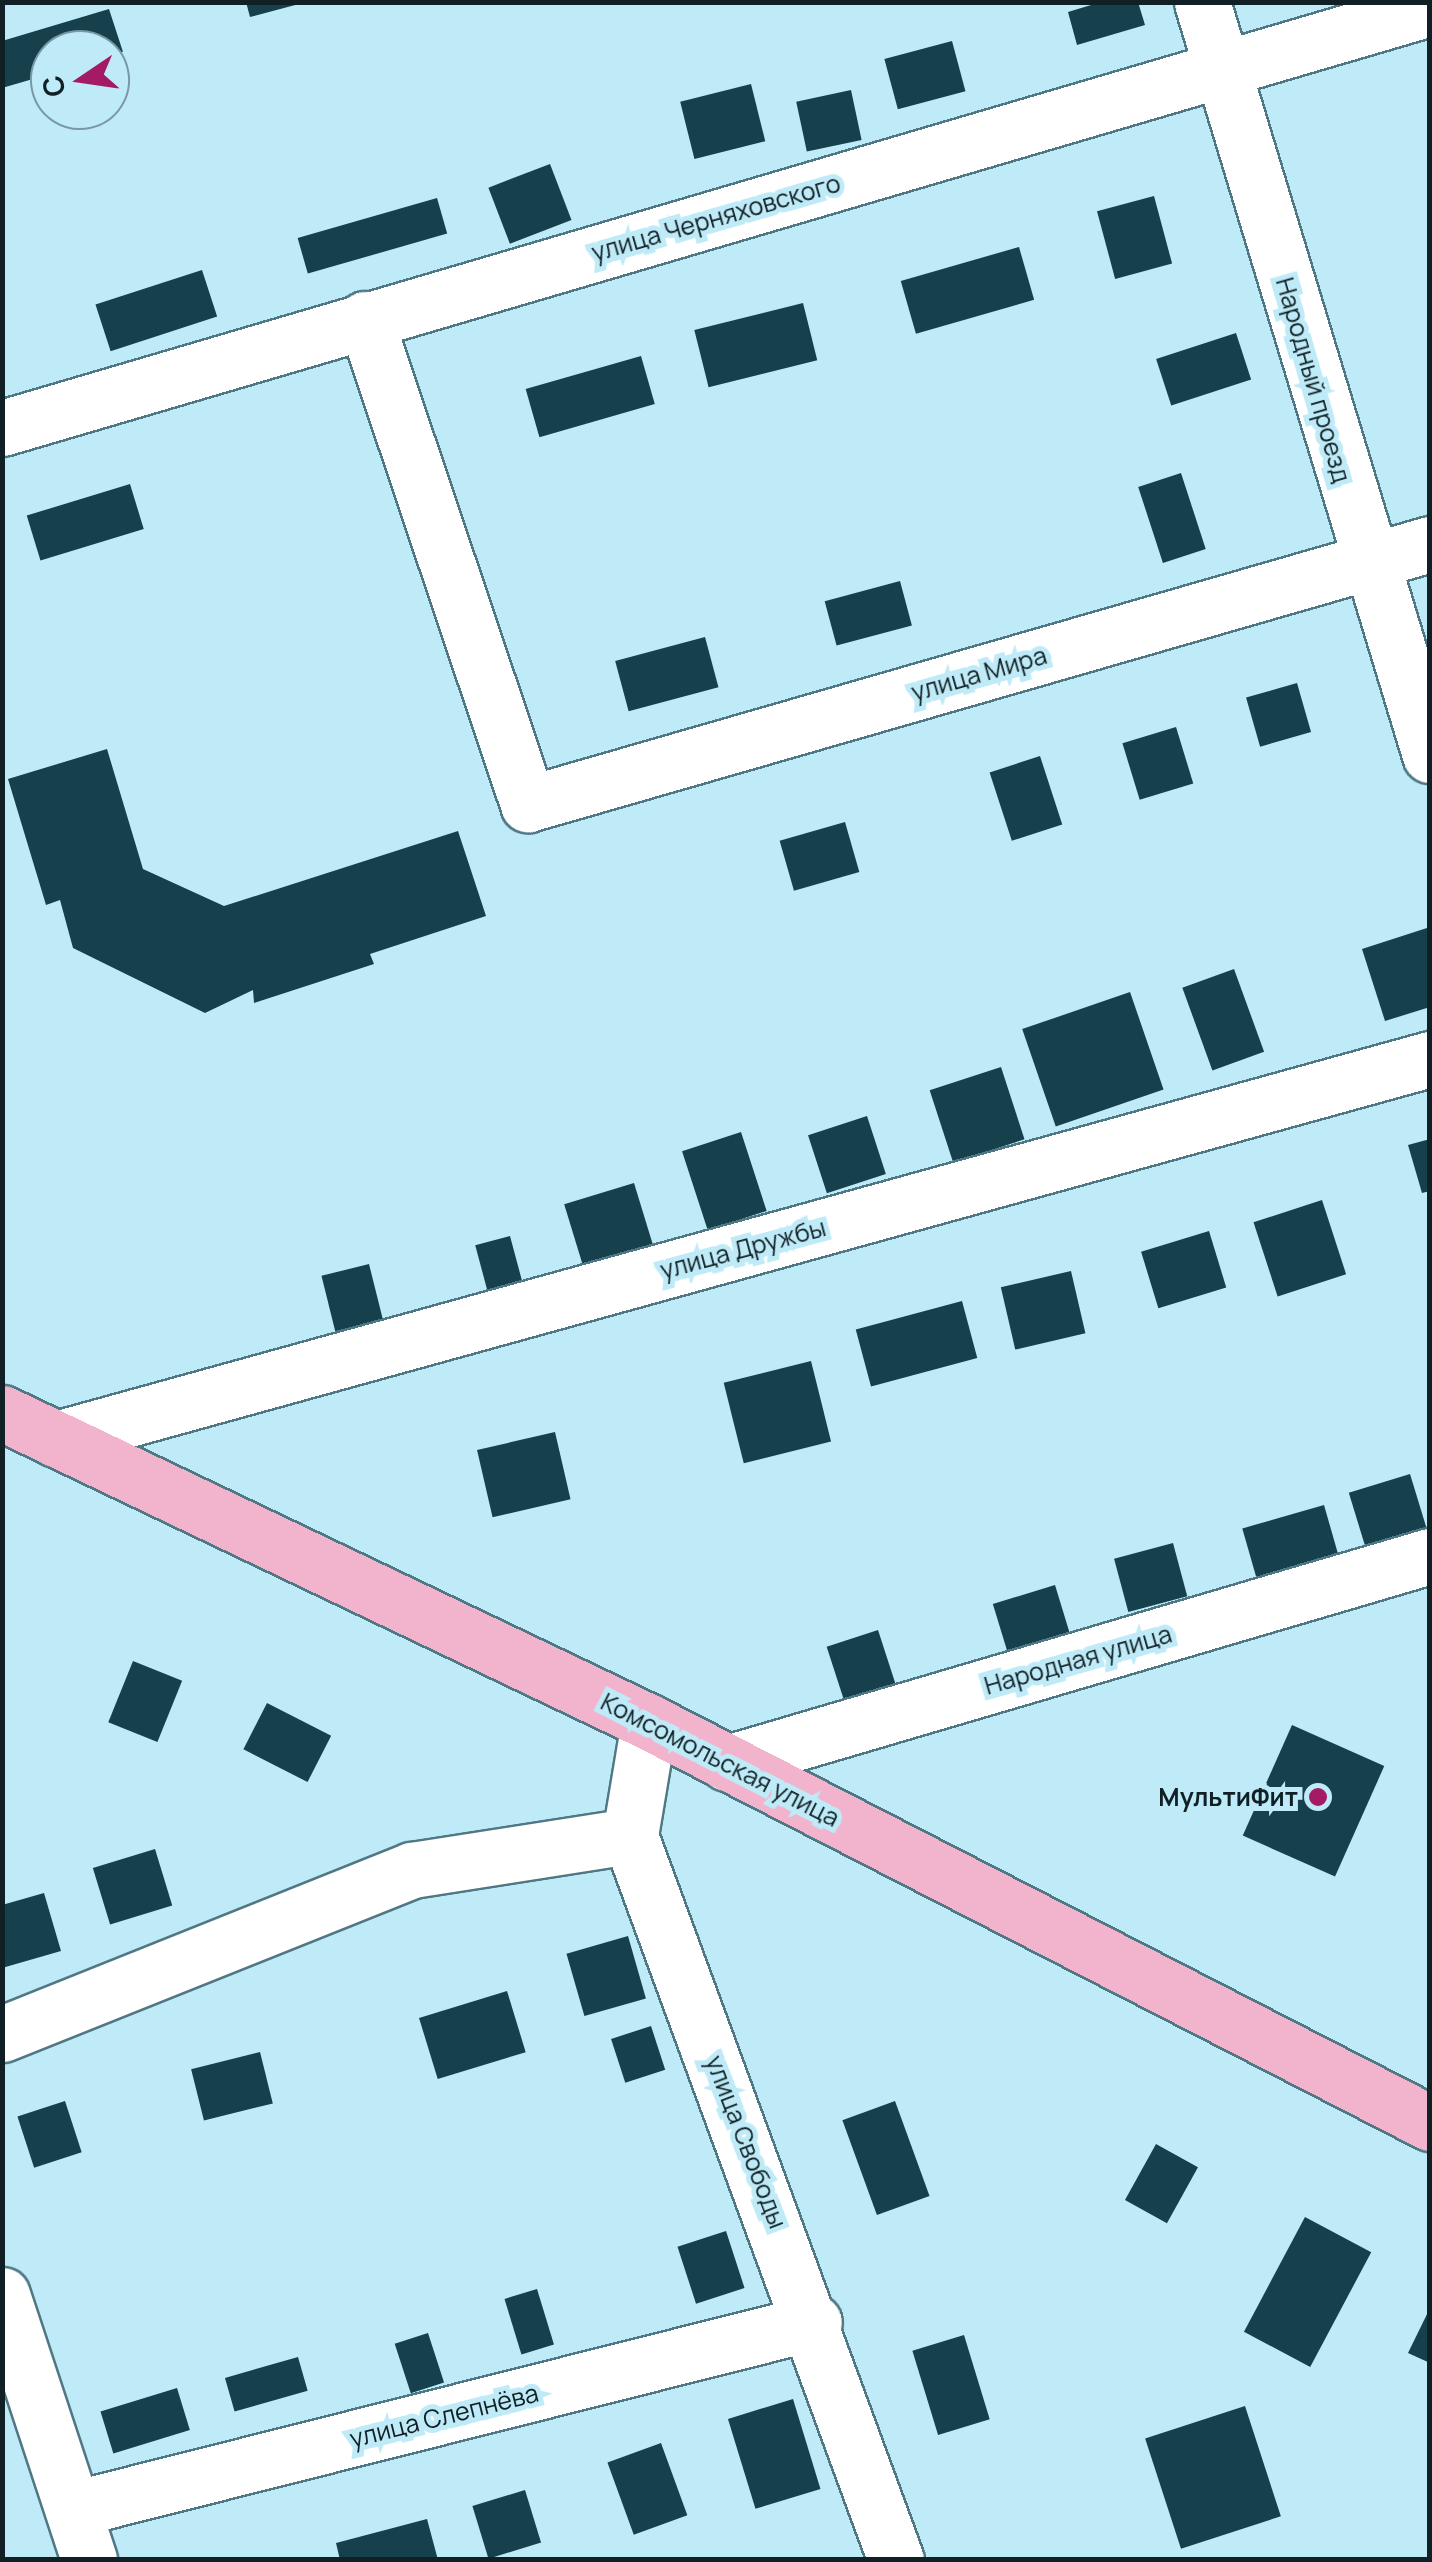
<!DOCTYPE html>
<meta charset="utf-8">
<style>
body{margin:0}
#map{position:relative;width:1432px;height:2562px;overflow:hidden;background:#bfeaf7;font-family:Manrope,sans-serif}
div>[style]{position:absolute}
.building>*{inset:0;background:#16404b;transform-origin:0 0}
.roads{filter:drop-shadow(2px 0 #507884) drop-shadow(-2px 0 #507884) drop-shadow(0 2px #507884) drop-shadow(0 -2px #507884)}
.minor>*{height:55px;margin:-27.5px;padding:0 27.5px;transform-origin:27.5px;border-radius:27.5px;background:#fff}
.major>*{height:55px;margin:-27.5px;padding:0 27.5px;transform-origin:27.5px;border-radius:27.5px;background:#f2b3cd}
.dots>*{width:28px;height:28px;translate:-50% -50%;box-sizing:border-box;border:5px solid #bfeaf7;border-radius:50%}
span{translate:-50% -50%;white-space:nowrap;text-align:center;line-height:1.15;-webkit-text-stroke:10px #bfeaf7;paint-order:stroke}
.street-label{font-size:25px;color:#102025}
.poi-label{font-size:25px;color:#102025;font-weight:700}
.right{translate:-100% -50%;text-align:right}
.frame{position:absolute;inset:0;border:5px solid #102025;pointer-events:none}
.north{position:absolute;left:30px;top:30px;width:100px;height:100px;box-sizing:border-box;background:#bfeaf7;border:2px solid #7999a3;border-radius:50%;rotate:257deg;font-size:28px;font-weight:700;line-height:40px;text-align:center;color:#102025}
.north::after{content:'';display:block;margin:auto;width:35px;height:45px;background:#a41a63;clip-path:polygon(50% 0,100% 100%,50% 72%,0 100%)}
</style>
<div id="map">
<div class="building">
<i style="clip-path:polygon(246px 2px,299px 2px,299px 4px,250px 17px)"></i>
<i style="clip-path:polygon(1101px 2px,1138px 2px,1145px 25px,1077px 45px,1068px 12px)"></i>
<i style="clip-path:polygon(109px 9px,123px 52px,50px 50px,50px 74px,2px 88px,2px 41px)"></i>
<i style="left:952px;top:41px;width:52px;height:70px;rotate:75deg"></i>
<i style="left:751px;top:84px;width:59px;height:73px;rotate:76deg"></i>
<i style="left:851px;top:90px;width:51px;height:56px;rotate:78deg"></i>
<i style="left:550px;top:164px;width:60px;height:66px;rotate:69deg"></i>
<i style="left:1154px;top:196px;width:70px;height:59px;rotate:75deg"></i>
<i style="left:437px;top:198px;width:37px;height:145px;rotate:74deg"></i>
<i style="left:1019px;top:247px;width:55px;height:123px;rotate:74deg"></i>
<i style="left:202px;top:270px;width:49px;height:112px;rotate:72deg"></i>
<i style="left:803px;top:303px;width:59px;height:112px;rotate:76deg"></i>
<i style="left:1236px;top:333px;width:49px;height:84px;rotate:72deg"></i>
<i style="left:641px;top:356px;width:50px;height:120px;rotate:74deg"></i>
<i style="left:1181px;top:473px;width:80px;height:45px;rotate:72deg"></i>
<i style="left:130px;top:484px;width:47px;height:108px;rotate:73deg"></i>
<i style="left:900px;top:581px;width:46px;height:78px;rotate:75deg"></i>
<i style="left:705px;top:637px;width:52px;height:93px;rotate:75deg"></i>
<i style="left:1297px;top:683px;width:51px;height:53px;rotate:74deg"></i>
<i style="left:1176px;top:727px;width:59px;height:56px;rotate:73deg"></i>
<i style="clip-path:polygon(107px 749px,143px 869px,224px 906px,458px 831px,486px 916px,370px 954px,374px 964px,254px 1003px,253px 990px,205px 1013px,73px 948px,60px 900px,46px 905px,8px 779px)"></i>
<i style="left:1040px;top:756px;width:72px;height:53px;rotate:72deg"></i>
<i style="left:845px;top:822px;width:52px;height:68px;rotate:74deg"></i>
<i style="clip-path:polygon(1430px 927px,1430px 1007px,1385px 1021px,1362px 949px)"></i>
<i style="left:1234px;top:969px;width:88px;height:55px;rotate:70deg"></i>
<i style="left:1130px;top:992px;width:103px;height:114px;rotate:71deg"></i>
<i style="left:1001px;top:1067px;width:76px;height:75px;rotate:72deg"></i>
<i style="left:867px;top:1116px;width:61px;height:62px;rotate:72deg"></i>
<i style="left:741px;top:1132px;width:83px;height:62px;rotate:72deg"></i>
<i style="clip-path:polygon(1430px 1139px,1430px 1191px,1422px 1193px,1408px 1145px)"></i>
<i style="left:634px;top:1183px;width:73px;height:73px;rotate:73deg"></i>
<i style="left:1322px;top:1200px;width:78px;height:72px;rotate:72deg"></i>
<i style="left:1209px;top:1231px;width:59px;height:71px;rotate:73deg"></i>
<i style="left:510px;top:1236px;width:50px;height:36px;rotate:75deg"></i>
<i style="left:369px;top:1264px;width:57px;height:49px;rotate:76deg"></i>
<i style="left:1071px;top:1271px;width:64px;height:72px;rotate:77deg"></i>
<i style="left:962px;top:1301px;width:59px;height:110px;rotate:75deg"></i>
<i style="left:811px;top:1361px;width:83px;height:90px;rotate:76deg"></i>
<i style="left:555px;top:1432px;width:69px;height:80px;rotate:77deg"></i>
<i style="left:1410px;top:1474px;width:56px;height:64px;rotate:73deg"></i>
<i style="left:1324px;top:1505px;width:58px;height:85px;rotate:74deg"></i>
<i style="left:1173px;top:1543px;width:55px;height:61px;rotate:75deg"></i>
<i style="left:1055px;top:1585px;width:59px;height:65px;rotate:73deg"></i>
<i style="left:878px;top:1630px;width:72px;height:54px;rotate:72deg"></i>
<i style="left:133px;top:1661px;width:53px;height:66px;rotate:22deg"></i>
<i style="left:267px;top:1703px;width:72px;height:52px;rotate:27deg"></i>
<i style="left:1292px;top:1725px;width:101px;height:121px;rotate:24deg"></i>
<i style="left:155px;top:1849px;width:59px;height:65px;rotate:73deg"></i>
<i style="clip-path:polygon(44px 1893px,61px 1951px,2px 1968px,2px 1905px)"></i>
<i style="left:628px;top:1936px;width:65px;height:64px;rotate:74deg"></i>
<i style="left:507px;top:1991px;width:64px;height:92px;rotate:73deg"></i>
<i style="left:651px;top:2026px;width:46px;height:42px;rotate:72deg"></i>
<i style="left:260px;top:2052px;width:53px;height:71px;rotate:76deg"></i>
<i style="left:65px;top:2101px;width:54px;height:50px;rotate:72deg"></i>
<i style="left:895px;top:2101px;width:101px;height:56px;rotate:70deg"></i>
<i style="left:1156px;top:2144px;width:48px;height:64px;rotate:29deg"></i>
<i style="left:1305px;top:2217px;width:75px;height:130px;rotate:28deg"></i>
<i style="left:726px;top:2231px;width:60px;height:51px;rotate:72deg"></i>
<i style="left:537px;top:2289px;width:58px;height:34px;rotate:73deg"></i>
<i style="clip-path:polygon(1430px 2308px,1430px 2363px,1408px 2353px)"></i>
<i style="left:428px;top:2333px;width:52px;height:35px;rotate:72deg"></i>
<i style="left:964px;top:2335px;width:88px;height:54px;rotate:73deg"></i>
<i style="left:298px;top:2357px;width:35px;height:76px;rotate:74deg"></i>
<i style="left:177px;top:2388px;width:44px;height:80px;rotate:73deg"></i>
<i style="left:793px;top:2399px;width:94px;height:68px;rotate:73deg"></i>
<i style="left:1245px;top:2406px;width:116px;height:105px;rotate:72deg"></i>
<i style="left:661px;top:2443px;width:77px;height:57px;rotate:70deg"></i>
<i style="left:525px;top:2490px;width:55px;height:55px;rotate:73deg"></i>
<i style="clip-path:polygon(427px 2519px,438px 2560px,340px 2560px,336px 2543px)"></i>
</div>
<div class="roads">
<div class="minor">
<i style="left:1202px;top:2px;width:787px;rotate:73.15deg"></i>
<i style="left:365px;top:319px;width:512px;rotate:71.42deg"></i>
<i style="left:528px;top:804px;width:939px;rotate:-16.08deg"></i>
<i style="left:2px;top:428px;width:1488px;rotate:-16.39deg"></i>
<i style="left:56px;top:1439px;width:1426px;rotate:-15.46deg"></i>
<i style="left:649px;top:1722px;width:116px;rotate:99.5deg"></i>
<i style="left:630px;top:1836px;width:771px;rotate:69.83deg"></i>
<i style="left:727px;top:1763px;width:733px;rotate:-16.41deg"></i>
<i style="left:2px;top:2034px;width:442px;rotate:-21.8deg"></i>
<i style="left:412px;top:1870px;width:221px;rotate:-8.9deg"></i>
<i style="left:2px;top:2295px;width:279px;rotate:71.8deg"></i>
<i style="left:73px;top:2509px;width:764px;rotate:-14.16deg"></i>
</div>
<div class="major">
<i style="left:2px;top:1413px;width:717px;rotate:25.53deg"></i>
<i style="left:649px;top:1722px;width:878px;rotate:27.18deg"></i>
</div>
</div>
<div class="dots">
<i style="left:1318px;top:1797px;background:#a41a63"></i>
</div>
<div class="street-label">
<span style="left:716px;top:218px;rotate:-16deg">улица Черняховского</span>
<span style="left:1313px;top:380px;rotate:74deg">Народный проезд</span>
<span style="left:979px;top:674px;rotate:-16deg">улица Мира</span>
<span style="left:743px;top:1249px;rotate:-15deg">улица Дружбы</span>
<span style="left:1078px;top:1660px;rotate:-16deg">Народная улица</span>
<span style="left:720px;top:1760px;rotate:27deg">Комсомольская улица</span>
<span style="left:746px;top:2142px;rotate:69deg">улица Свободы</span>
<span style="left:444px;top:2416px;rotate:-14deg">улица Слепнёва</span>
</div>
<div class="poi-label">
<span class="right" style="left:1298px;top:1797px">МультиФит</span>
</div>
<div class="frame"></div>
<div class="north">С</div>
</div>
